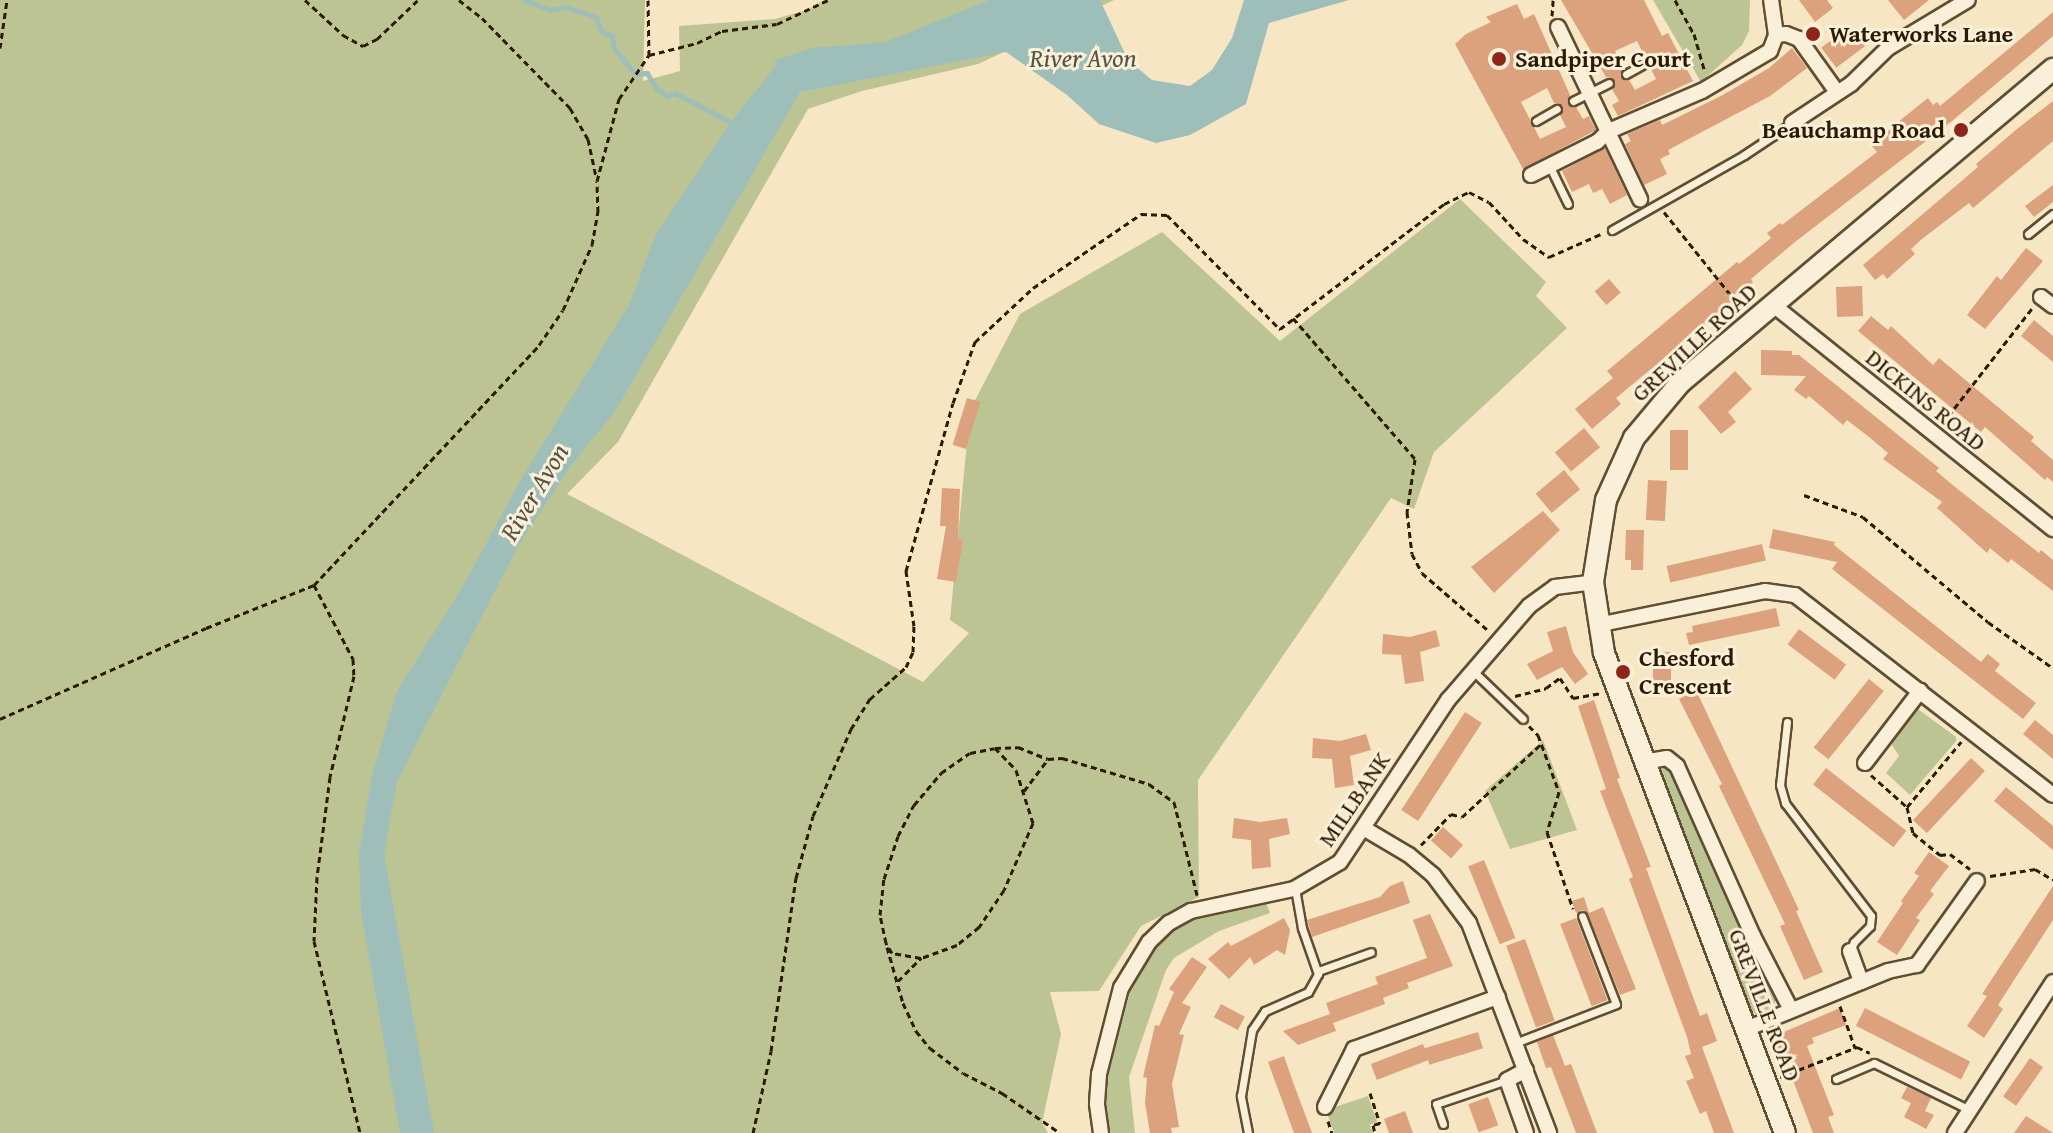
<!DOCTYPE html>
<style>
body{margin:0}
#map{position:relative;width:2053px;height:1133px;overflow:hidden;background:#f7e6c4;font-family:"Gentium Book Plus",serif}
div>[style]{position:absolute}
.green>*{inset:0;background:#bdc494}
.water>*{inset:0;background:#9ebeba}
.stream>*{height:5px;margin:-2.5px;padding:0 2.5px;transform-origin:2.5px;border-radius:2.5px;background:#9ebeba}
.building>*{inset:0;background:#dca17d;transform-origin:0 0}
.path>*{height:3px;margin-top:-1.5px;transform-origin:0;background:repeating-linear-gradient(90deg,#2c1b02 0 6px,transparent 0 10px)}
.roads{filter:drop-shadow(2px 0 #5f4e32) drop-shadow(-2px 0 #5f4e32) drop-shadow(0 2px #5f4e32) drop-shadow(0 -2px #5f4e32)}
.lane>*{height:7px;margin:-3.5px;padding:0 3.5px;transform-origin:3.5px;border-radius:3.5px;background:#faefd9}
.street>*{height:14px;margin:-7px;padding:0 7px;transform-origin:7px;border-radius:7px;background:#faefd9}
.secondary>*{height:20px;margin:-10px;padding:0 10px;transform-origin:10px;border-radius:10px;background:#faefd9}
.dots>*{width:22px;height:22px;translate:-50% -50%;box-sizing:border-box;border:4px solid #faefd9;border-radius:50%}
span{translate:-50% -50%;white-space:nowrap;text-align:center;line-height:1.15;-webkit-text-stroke:6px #faefd9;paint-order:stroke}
.poi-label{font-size:24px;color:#2c1b02;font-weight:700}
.left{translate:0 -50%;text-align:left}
.right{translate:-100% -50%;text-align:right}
.street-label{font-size:24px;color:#2c1b02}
.water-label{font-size:26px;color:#545442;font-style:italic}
</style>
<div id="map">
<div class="green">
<i style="clip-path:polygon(0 0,645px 0,643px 81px,680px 71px,679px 26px,775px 19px,807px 10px,824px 0,1114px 0,978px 64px,862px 91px,808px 109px,618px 442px,567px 494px,923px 682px,969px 633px,950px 620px,970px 410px,1020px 314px,1162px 232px,1280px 341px,1460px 199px,1546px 282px,1536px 296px,1567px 328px,1434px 452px,1414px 509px,1391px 498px,1198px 780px,1199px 897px,1141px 926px,1099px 991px,1050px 992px,1061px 1034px,1042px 1123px,1048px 1133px,0 1133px)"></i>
<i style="clip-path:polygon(1653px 0,1750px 0,1749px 31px,1742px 45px,1701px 82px)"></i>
<i style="clip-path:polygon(1915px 707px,1956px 737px,1956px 741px,1910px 795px,1886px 773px,1899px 756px,1892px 745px,1893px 739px)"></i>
<i style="clip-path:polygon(1543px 740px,1577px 830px,1510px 849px,1485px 791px)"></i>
<i style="clip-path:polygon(1663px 768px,1668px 768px,1677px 782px,1749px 947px,1777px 999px,1767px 1016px,1759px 1018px,1749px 1008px,1658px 774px)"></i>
<i style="clip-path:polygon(1265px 900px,1270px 913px,1219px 931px,1174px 958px,1166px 970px,1129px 1077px,1135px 1133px,1109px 1133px,1105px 1088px,1134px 977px,1159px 939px,1183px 922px,1204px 912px)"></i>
<i style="clip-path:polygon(1368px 1096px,1377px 1122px,1370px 1125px,1373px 1133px,1334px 1133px,1326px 1110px)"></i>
</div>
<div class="water">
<i style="clip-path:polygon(989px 0,1100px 0,1128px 60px,1152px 80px,1190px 86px,1212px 70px,1232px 38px,1244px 0,1349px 0,1269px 23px,1246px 104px,1190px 135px,1156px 143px,1099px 124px,1067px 95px,1006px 52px,800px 92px,614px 413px,572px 464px,518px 546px,397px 782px,384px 854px,434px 1133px,400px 1133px,361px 912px,359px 854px,372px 775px,397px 691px,462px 588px,523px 476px,629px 305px,656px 234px,731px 122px,777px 64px,774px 60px,812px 48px,886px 42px)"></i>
</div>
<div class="stream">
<i style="left:524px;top:0;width:29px;rotate:20deg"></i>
<i style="left:551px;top:10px;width:16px;rotate:-11deg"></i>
<i style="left:567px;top:7px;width:31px;rotate:19deg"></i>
<i style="left:596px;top:17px;width:15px;rotate:70deg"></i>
<i style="left:601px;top:31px;width:12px;rotate:24deg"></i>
<i style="left:612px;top:36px;width:12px;rotate:81deg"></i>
<i style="left:614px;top:48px;width:33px;rotate:51deg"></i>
<i style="left:635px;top:74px;width:12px;rotate:-5deg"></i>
<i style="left:647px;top:73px;width:17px;rotate:59deg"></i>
<i style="left:656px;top:88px;width:14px;rotate:36deg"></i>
<i style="left:667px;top:96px;width:9px;rotate:-21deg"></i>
<i style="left:675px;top:93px;width:67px;rotate:27.7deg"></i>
</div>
<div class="building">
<i style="clip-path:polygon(evenodd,1561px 0,1644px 0,1662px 36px,1668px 33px,1693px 81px,1618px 116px,1612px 105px,1619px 101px,1612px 89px,1614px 79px,1606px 77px,1561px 0,1637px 41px,1656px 79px,1635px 90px,1629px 80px,1620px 76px,1623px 68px,1615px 51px,1637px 41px)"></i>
<i style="clip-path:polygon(1799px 0,1827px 0,1833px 8px,1815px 22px)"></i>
<i style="clip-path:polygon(1888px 0,1929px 0,1904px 20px)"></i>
<i style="clip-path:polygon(evenodd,1517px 4px,1524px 19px,1534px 14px,1570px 95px,1568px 105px,1576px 107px,1583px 119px,1589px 116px,1596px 130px,1523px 169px,1455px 44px,1466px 34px,1491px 22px,1486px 17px,1517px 4px,1547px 88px,1554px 103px,1563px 106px,1560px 115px,1566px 127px,1540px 139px,1521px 102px,1547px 88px)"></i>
<i style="clip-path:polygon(2053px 12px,2053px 36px,1952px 121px,1795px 242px,1751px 279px,1753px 282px,1732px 302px,1616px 398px,1621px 404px,1592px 429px,1575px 409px,1613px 378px,1607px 371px,1737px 262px,1739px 264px,1771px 238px,1767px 233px,1780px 223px,1782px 225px,1877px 152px,1872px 146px,1898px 122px,1928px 98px,1933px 105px,1937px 102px,1940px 106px)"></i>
<i style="left:1850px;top:26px;width:25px;height:36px;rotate:53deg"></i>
<i style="clip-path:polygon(1792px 48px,1807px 68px,1770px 96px,1668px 150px,1670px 154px,1660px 159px,1667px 174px,1644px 185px,1625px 144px,1631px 141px,1627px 134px,1660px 120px,1662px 125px,1721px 96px,1769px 68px)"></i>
<i style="clip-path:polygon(2053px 101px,2053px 141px,1973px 208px,1969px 203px,1922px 239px,1911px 249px,1915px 254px,1887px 279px,1883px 274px,1875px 280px,1863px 265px,1978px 167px,1976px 164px,2017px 129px)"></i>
<i style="clip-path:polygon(1605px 148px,1627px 195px,1610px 204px,1602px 189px,1593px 193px,1589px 184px,1572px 192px,1562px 171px)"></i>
<i style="clip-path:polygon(2053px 185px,2053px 202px,2034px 217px,2025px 206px)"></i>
<i style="clip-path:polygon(2026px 248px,2043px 261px,1985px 329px,1967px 315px,1997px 276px,2001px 280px)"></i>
<i style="left:1609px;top:279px;width:18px;height:19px;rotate:49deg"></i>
<i style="left:1862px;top:286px;width:30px;height:26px;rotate:88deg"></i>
<i style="clip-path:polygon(1871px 316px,1888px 330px,1891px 326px,1933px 365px,1939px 358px,2034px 437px,2031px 441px,2053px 460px,2053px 482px,2047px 477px,2045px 480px,1985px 427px,1981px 432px,1858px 331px)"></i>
<i style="clip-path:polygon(2034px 320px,2053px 336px,2053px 362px,2021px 336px)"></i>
<i style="clip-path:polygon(1761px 350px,1792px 351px,1792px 355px,1799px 355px,1939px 468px,1936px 471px,1955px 487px,2039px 553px,2041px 550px,2053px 560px,2053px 591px,2011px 559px,2008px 563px,1990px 548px,1987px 553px,1937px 508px,1942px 502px,1883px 459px,1888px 453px,1869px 437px,1847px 420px,1843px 425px,1809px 396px,1806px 399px,1794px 390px,1806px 376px,1761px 375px)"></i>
<i style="clip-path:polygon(1735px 371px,1752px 389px,1728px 412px,1736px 422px,1721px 434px,1698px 407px)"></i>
<i style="left:967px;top:398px;width:14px;height:49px;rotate:17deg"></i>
<i style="left:1584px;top:428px;width:25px;height:38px;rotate:50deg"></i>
<i style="left:1670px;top:430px;width:18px;height:40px"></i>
<i style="left:1564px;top:470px;width:25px;height:37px;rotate:50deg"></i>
<i style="left:1648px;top:480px;width:19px;height:40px;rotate:3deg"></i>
<i style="clip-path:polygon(942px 488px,960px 489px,958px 539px,963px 540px,956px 582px,937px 579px,946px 526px,940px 526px)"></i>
<i style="clip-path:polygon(1543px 511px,1560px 530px,1494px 593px,1471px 567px)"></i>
<i style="clip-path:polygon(1773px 529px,1835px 542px,1834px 545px,1981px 662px,1988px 654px,2000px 664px,1995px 671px,2036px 703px,2023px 719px,1832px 569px,1837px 562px,1769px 548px)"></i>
<i style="clip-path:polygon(1626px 530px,1644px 530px,1643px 570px,1631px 570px,1631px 560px,1625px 560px)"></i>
<i style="left:1762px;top:544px;width:17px;height:98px;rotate:77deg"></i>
<i style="clip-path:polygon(1776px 608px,1780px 626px,1689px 645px,1686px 633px,1693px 632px,1692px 626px)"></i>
<i style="clip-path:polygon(1566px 626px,1573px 652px,1588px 674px,1575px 684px,1562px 667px,1537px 680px,1527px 664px,1553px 651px,1547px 632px)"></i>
<i style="left:1799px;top:629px;width:59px;height:19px;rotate:37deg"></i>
<i style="clip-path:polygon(1436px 630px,1440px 646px,1420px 652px,1424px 681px,1405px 684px,1401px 655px,1382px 654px,1383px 634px,1410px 637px)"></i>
<i style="clip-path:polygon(1653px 652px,1671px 652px,1671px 692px,1658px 691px,1658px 682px,1653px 682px)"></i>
<i style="left:1869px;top:679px;width:19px;height:88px;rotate:39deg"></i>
<i style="clip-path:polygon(1696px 690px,1799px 910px,1796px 911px,1823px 972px,1804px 980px,1780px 926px,1785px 924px,1719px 786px,1722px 784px,1679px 699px)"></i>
<i style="clip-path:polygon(1594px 700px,1620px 778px,1617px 779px,1651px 867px,1646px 868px,1700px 1016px,1707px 1013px,1717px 1041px,1702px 1047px,1734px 1133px,1714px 1133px,1706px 1111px,1700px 1114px,1686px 1081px,1694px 1078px,1685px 1056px,1691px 1054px,1687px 1037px,1629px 879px,1633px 877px,1600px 791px,1606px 789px,1578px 706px)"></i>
<i style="left:1465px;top:712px;width:20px;height:117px;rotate:33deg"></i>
<i style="clip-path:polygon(2035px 720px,2053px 735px,2053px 759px,2023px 734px)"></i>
<i style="clip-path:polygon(1366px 734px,1371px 750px,1350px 756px,1354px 785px,1335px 788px,1332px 759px,1312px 758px,1313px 738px,1340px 741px)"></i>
<i style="left:1971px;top:758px;width:19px;height:85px;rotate:43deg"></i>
<i style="left:1826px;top:768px;width:102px;height:21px;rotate:38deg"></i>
<i style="clip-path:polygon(2006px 787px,2053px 826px,2053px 850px,1994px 801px)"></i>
<i style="clip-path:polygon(1234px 818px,1260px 822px,1287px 818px,1290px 834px,1269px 839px,1271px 867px,1252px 869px,1251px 840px,1232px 838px)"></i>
<i style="left:1443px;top:827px;width:27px;height:18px;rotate:42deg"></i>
<i style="clip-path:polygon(1929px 852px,1949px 866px,1930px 891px,1934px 894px,1916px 918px,1920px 920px,1897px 955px,1877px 942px,1903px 903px,1901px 901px,1919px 876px,1914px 873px)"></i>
<i style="left:1484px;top:860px;width:84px;height:17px;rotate:68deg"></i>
<i style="clip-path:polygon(1403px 881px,1410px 903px,1312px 937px,1307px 920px,1380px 897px,1390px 886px)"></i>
<i style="clip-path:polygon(2053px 886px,2053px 920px,1998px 1005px,2003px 1009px,1984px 1038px,1967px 1026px,1987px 996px,1982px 994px)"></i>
<i style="clip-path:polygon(1584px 897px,1589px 913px,1603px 907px,1636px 989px,1620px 995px,1588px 914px,1582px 910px,1576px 913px,1572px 901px)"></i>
<i style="clip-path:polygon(1430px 914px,1453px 966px,1407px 983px,1409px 988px,1383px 998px,1385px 1004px,1333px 1023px,1336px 1031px,1298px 1045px,1283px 1031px,1330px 1014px,1326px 1003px,1378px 984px,1375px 977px,1427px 958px,1413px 920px)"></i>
<i style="clip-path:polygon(1284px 918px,1290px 930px,1285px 955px,1277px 950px,1254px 965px,1250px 957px,1229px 979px,1208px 959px,1228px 942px,1231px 946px)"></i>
<i style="left:1576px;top:918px;width:88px;height:17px;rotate:69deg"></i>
<i style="left:1525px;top:939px;width:87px;height:20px;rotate:70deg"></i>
<i style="clip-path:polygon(1192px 957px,1207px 967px,1182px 1003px,1191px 1007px,1179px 1034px,1184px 1035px,1172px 1084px,1179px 1127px,1171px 1128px,1172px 1133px,1150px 1133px,1145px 1103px,1147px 1078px,1143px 1077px,1155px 1025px,1159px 1026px,1174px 992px,1169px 989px)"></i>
<i style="left:1221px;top:1004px;width:27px;height:15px;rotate:28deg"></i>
<i style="clip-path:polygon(1840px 1008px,1846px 1025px,1812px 1038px,1814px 1043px,1807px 1046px,1834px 1115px,1828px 1117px,1834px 1133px,1813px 1133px,1783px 1054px,1779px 1056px,1772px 1037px)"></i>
<i style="left:1865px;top:1008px;width:118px;height:20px;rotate:27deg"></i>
<i style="left:1478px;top:1032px;width:17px;height:56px;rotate:73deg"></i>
<i style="clip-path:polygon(1553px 1035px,1565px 1066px,1571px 1064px,1597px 1133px,1576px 1133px,1551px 1067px,1546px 1068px,1537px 1042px)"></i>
<i style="left:1423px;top:1044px;width:17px;height:56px;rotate:69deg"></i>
<i style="clip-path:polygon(1284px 1056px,1293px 1082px,1312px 1133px,1294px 1133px,1268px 1062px)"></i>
<i style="left:2030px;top:1058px;width:16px;height:47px;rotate:35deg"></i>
<i style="clip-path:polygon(1907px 1087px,1931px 1098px,1925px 1111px,1934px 1115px,1926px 1129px,1904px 1117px,1911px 1103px,1901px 1098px)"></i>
<i style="left:1488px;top:1097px;width:30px;height:21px;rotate:70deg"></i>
<i style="clip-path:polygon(1405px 1111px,1413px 1133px,1389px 1133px,1384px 1119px)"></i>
<i style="clip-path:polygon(2026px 1116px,2053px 1133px,2014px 1133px)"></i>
</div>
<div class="path">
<i style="left:305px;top:0;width:52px;rotate:42.6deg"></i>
<i style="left:343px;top:35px;width:23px;rotate:29deg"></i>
<i style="left:363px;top:46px;width:16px;rotate:-27deg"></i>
<i style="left:377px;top:39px;width:57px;rotate:-43.6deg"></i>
<i style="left:459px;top:0;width:29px;rotate:38deg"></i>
<i style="left:482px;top:18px;width:126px;rotate:45.6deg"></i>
<i style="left:570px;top:108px;width:36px;rotate:60deg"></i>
<i style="left:588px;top:139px;width:39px;rotate:78deg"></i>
<i style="left:648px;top:0;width:55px;rotate:89deg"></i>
<i style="left:1675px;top:0;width:39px;rotate:61deg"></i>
<i style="left:1694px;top:34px;width:40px;rotate:74deg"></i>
<i style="left:1552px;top:16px;width:16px;rotate:-86deg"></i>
<i style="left:0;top:48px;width:49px;rotate:-81.7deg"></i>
<i style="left:1664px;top:212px;width:124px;rotate:51.2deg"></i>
<i style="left:1293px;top:318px;width:186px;rotate:49.1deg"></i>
<i style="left:1415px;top:459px;width:54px;rotate:98.6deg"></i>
<i style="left:1407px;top:512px;width:42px;rotate:83.2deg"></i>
<i style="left:1412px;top:554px;width:21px;rotate:62deg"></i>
<i style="left:1422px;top:573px;width:89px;rotate:40.9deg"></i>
<i style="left:1942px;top:424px;width:148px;rotate:-52.1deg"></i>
<i style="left:1804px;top:495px;width:63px;rotate:20.4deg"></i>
<i style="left:1863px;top:517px;width:163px;rotate:40deg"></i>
<i style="left:1988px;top:622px;width:80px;rotate:35.3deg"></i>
<i style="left:314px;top:585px;width:84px;rotate:62.2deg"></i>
<i style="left:353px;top:659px;width:17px;rotate:87deg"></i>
<i style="left:354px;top:676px;width:104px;rotate:103.4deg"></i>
<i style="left:330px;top:777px;width:101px;rotate:97.4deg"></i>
<i style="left:317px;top:877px;width:64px;rotate:92.7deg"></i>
<i style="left:314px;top:941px;width:197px;rotate:76.5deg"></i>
<i style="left:1515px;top:696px;width:32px;rotate:-14deg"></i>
<i style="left:1546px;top:688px;width:17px;rotate:-36deg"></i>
<i style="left:1560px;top:678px;width:24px;rotate:57deg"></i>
<i style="left:1573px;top:698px;width:29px;rotate:-10deg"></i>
<i style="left:0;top:719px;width:225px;rotate:-23.8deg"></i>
<i style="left:206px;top:628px;width:116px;rotate:-21.7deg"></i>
<i style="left:314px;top:585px;width:329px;rotate:-46.8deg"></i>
<i style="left:539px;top:345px;width:42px;rotate:-55.6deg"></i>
<i style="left:563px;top:310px;width:71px;rotate:-66deg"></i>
<i style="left:592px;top:245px;width:34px;rotate:-80deg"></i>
<i style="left:598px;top:212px;width:31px;rotate:-92deg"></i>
<i style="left:597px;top:181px;width:85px;rotate:-75deg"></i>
<i style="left:619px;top:99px;width:53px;rotate:-55.7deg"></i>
<i style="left:649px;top:55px;width:49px;rotate:-14deg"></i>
<i style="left:697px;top:43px;width:28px;rotate:-26deg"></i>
<i style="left:722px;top:31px;width:55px;rotate:-7.3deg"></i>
<i style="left:777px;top:24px;width:56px;rotate:-25.2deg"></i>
<i style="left:1529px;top:726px;width:13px;rotate:45deg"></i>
<i style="left:1538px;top:735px;width:61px;rotate:69.8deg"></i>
<i style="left:1559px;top:792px;width:42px;rotate:106.7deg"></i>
<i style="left:1547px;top:832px;width:81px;rotate:71.3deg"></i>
<i style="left:995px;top:748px;width:30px;rotate:46deg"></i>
<i style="left:1016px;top:770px;width:56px;rotate:72.2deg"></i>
<i style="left:1033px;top:823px;width:73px;rotate:113.4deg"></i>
<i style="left:1004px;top:890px;width:45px;rotate:124deg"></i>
<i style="left:979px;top:927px;width:28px;rotate:141deg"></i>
<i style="left:957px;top:945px;width:38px;rotate:160deg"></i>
<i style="left:921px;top:958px;width:29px;rotate:-170deg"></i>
<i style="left:892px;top:953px;width:12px;rotate:-121deg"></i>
<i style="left:886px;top:943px;width:29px;rotate:-102deg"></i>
<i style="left:880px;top:915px;width:36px;rotate:-84deg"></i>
<i style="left:884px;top:879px;width:45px;rotate:-72deg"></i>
<i style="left:898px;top:836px;width:35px;rotate:-63deg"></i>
<i style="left:914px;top:805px;width:42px;rotate:-49.8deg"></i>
<i style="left:941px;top:773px;width:35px;rotate:-35deg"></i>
<i style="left:970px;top:753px;width:25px;rotate:-11deg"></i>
<i style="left:995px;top:748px;width:23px;rotate:-2deg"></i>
<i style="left:1018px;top:747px;width:32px;rotate:22deg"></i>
<i style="left:1871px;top:775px;width:48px;rotate:41.6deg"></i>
<i style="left:1907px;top:807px;width:27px;rotate:77deg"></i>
<i style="left:1913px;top:833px;width:35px;rotate:39deg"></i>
<i style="left:1940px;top:855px;width:10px;rotate:-6deg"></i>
<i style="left:1950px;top:854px;width:25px;rotate:37deg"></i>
<i style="left:1024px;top:791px;width:40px;rotate:-53deg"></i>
<i style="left:1048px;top:759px;width:14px;rotate:-4deg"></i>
<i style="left:1062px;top:758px;width:91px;rotate:16.6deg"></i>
<i style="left:1149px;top:784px;width:31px;rotate:36deg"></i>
<i style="left:1174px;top:802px;width:96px;rotate:76.1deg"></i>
<i style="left:1907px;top:807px;width:85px;rotate:-50.3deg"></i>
<i style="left:1421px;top:845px;width:43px;rotate:-45.9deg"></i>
<i style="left:1451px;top:814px;width:11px;rotate:15deg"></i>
<i style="left:1462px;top:817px;width:108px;rotate:-42.7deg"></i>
<i style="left:1990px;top:876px;width:46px;rotate:-8.8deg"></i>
<i style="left:2035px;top:869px;width:21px;rotate:31deg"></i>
<i style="left:887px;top:947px;width:58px;rotate:74.1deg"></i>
<i style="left:903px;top:1003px;width:31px;rotate:65deg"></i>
<i style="left:916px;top:1031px;width:22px;rotate:51deg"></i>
<i style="left:930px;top:1048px;width:41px;rotate:37.1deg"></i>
<i style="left:963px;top:1073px;width:44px;rotate:27.1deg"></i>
<i style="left:1002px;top:1093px;width:70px;rotate:34.6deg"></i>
<i style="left:898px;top:981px;width:33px;rotate:-45deg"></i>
<i style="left:1840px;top:1006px;width:45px;rotate:70.3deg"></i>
<i style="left:1780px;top:1077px;width:83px;rotate:-21.3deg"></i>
<i style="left:1857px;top:1047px;width:14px;rotate:25deg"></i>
<i style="left:1370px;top:1093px;width:32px;rotate:72deg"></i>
<i style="left:1380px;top:1123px;width:7px;rotate:164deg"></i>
<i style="left:1373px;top:1125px;width:8px;rotate:76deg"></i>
<i style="left:1328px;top:1121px;width:13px;rotate:72deg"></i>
<i style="left:753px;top:1133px;width:84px;rotate:-77.6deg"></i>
<i style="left:771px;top:1051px;width:175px;rotate:-81.8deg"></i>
<i style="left:796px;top:878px;width:64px;rotate:-74.7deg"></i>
<i style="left:813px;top:816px;width:95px;rotate:-66.4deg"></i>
<i style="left:851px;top:729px;width:36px;rotate:-58deg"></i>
<i style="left:870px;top:699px;width:48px;rotate:-41.6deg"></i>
<i style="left:906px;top:667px;width:17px;rotate:-65deg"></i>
<i style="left:913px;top:652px;width:26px;rotate:-88deg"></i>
<i style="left:914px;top:626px;width:56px;rotate:-98.3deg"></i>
<i style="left:906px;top:571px;width:174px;rotate:-74.4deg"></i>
<i style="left:953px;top:403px;width:65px;rotate:-70.2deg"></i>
<i style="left:975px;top:342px;width:79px;rotate:-43deg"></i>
<i style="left:1033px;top:288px;width:131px;rotate:-34.4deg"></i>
<i style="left:1141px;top:214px;width:26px;rotate:2deg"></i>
<i style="left:1167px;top:215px;width:161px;rotate:45.3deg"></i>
<i style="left:1280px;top:329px;width:206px;rotate:-37.3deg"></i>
<i style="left:1444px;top:204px;width:28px;rotate:-26deg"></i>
<i style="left:1469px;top:192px;width:22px;rotate:27deg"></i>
<i style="left:1489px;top:202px;width:50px;rotate:47.4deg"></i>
<i style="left:1523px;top:239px;width:32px;rotate:35deg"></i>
<i style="left:1549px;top:257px;width:57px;rotate:-23.9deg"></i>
</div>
<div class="roads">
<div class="lane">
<i style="left:1626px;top:74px;width:18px;rotate:-29deg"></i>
<i style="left:1573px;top:101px;width:40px;rotate:-26.6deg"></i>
<i style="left:1536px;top:121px;width:24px;rotate:-30deg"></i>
<i style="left:1550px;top:167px;width:41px;rotate:64.1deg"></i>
<i style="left:1612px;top:230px;width:152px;rotate:-29.6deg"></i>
<i style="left:1744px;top:155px;width:58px;rotate:-33.7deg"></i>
<i style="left:2028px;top:234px;width:32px;rotate:-39deg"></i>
<i style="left:1473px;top:671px;width:69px;rotate:43.8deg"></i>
<i style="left:1787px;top:722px;width:63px;rotate:96.3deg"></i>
<i style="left:1780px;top:785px;width:19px;rotate:74deg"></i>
<i style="left:1785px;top:803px;width:142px;rotate:52.7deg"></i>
<i style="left:1871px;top:916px;width:10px;rotate:96deg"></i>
<i style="left:1870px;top:926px;width:23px;rotate:135deg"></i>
<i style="left:1854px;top:942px;width:10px;rotate:114deg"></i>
<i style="left:1318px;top:971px;width:56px;rotate:-19.7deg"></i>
<i style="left:1515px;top:1043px;width:108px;rotate:-21.1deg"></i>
<i style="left:1616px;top:1004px;width:94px;rotate:-111.1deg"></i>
<i style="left:1836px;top:1079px;width:41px;rotate:-22.8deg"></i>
<i style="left:1874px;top:1063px;width:107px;rotate:26.1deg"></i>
<i style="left:1443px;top:1124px;width:21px;rotate:-109deg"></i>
<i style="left:1436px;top:1104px;width:75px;rotate:-18.7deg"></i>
<i style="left:1248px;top:1133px;width:38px;rotate:-101deg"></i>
<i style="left:1241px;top:1096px;width:67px;rotate:-80.5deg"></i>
<i style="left:1252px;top:1030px;width:23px;rotate:-56deg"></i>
<i style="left:1265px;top:1011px;width:47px;rotate:-23.8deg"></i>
<i style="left:1308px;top:992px;width:21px;rotate:-61deg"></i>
<i style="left:1318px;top:974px;width:49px;rotate:-109.2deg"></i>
<i style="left:1302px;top:928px;width:40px;rotate:-100deg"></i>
</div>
<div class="street">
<i style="left:1558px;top:27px;width:191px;rotate:64.5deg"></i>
<i style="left:1776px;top:35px;width:10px;rotate:-6deg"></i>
<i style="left:1786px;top:34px;width:14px;rotate:21deg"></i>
<i style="left:1799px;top:39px;width:65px;rotate:54.4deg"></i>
<i style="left:1792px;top:123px;width:71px;rotate:-33.5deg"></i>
<i style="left:1851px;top:84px;width:52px;rotate:-44.2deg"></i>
<i style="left:1888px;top:48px;width:93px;rotate:-31deg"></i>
<i style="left:1531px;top:175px;width:74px;rotate:-26.6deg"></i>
<i style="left:1597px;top:142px;width:16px;rotate:-43deg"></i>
<i style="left:1609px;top:131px;width:101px;rotate:-23.3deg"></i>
<i style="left:1702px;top:91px;width:79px;rotate:-30.5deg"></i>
<i style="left:1770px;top:51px;width:17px;rotate:-69deg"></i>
<i style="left:1776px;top:35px;width:35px;rotate:-98deg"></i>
<i style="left:2041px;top:297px;width:15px;rotate:37deg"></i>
<i style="left:1772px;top:304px;width:360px;rotate:38.7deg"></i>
<i style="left:1597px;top:625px;width:171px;rotate:-11.4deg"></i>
<i style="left:1765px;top:591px;width:30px;rotate:8deg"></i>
<i style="left:1795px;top:595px;width:326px;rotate:37.8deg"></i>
<i style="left:1644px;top:762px;width:23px;rotate:-10deg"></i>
<i style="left:1667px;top:758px;width:13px;rotate:39deg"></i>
<i style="left:1677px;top:766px;width:186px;rotate:65.9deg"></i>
<i style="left:1753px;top:936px;width:83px;rotate:62.8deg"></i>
<i style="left:1865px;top:763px;width:91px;rotate:-52.6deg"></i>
<i style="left:1365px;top:829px;width:51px;rotate:30.6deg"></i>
<i style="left:1409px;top:855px;width:31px;rotate:40deg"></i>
<i style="left:1433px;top:875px;width:60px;rotate:53.1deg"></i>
<i style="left:1469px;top:923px;width:225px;rotate:69.1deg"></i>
<i style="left:1850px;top:951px;width:33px;rotate:70deg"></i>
<i style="left:1746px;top:1029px;width:153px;rotate:-22.2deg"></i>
<i style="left:1888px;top:971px;width:30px;rotate:-12deg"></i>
<i style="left:1917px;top:965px;width:103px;rotate:-54.5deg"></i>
<i style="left:1526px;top:1070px;width:21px;rotate:152deg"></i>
<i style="left:1507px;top:1080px;width:56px;rotate:70.3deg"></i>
<i style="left:1325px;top:1107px;width:65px;rotate:-63.4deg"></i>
<i style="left:1354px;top:1049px;width:153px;rotate:-19.9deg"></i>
<i style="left:1101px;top:1133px;width:30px;rotate:-98deg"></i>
<i style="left:1097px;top:1103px;width:29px;rotate:-86deg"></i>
<i style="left:1099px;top:1074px;width:89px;rotate:-75.7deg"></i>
<i style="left:1121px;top:988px;width:54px;rotate:-58.7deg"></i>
<i style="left:1149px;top:942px;width:28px;rotate:-44deg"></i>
<i style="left:1169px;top:923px;width:25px;rotate:-29deg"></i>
<i style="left:1191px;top:911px;width:105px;rotate:-12.1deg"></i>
<i style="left:1294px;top:889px;width:53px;rotate:-30.4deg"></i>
<i style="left:1340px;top:862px;width:195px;rotate:-56.3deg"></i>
<i style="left:1448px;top:700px;width:124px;rotate:-49.2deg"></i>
<i style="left:1529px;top:606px;width:32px;rotate:-36deg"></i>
<i style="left:1555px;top:587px;width:38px;rotate:-7deg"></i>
<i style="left:1955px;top:1133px;width:180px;rotate:-57deg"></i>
</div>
<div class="secondary">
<i style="left:1785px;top:1133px;width:513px;rotate:-110.66deg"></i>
<i style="left:1604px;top:653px;width:72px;rotate:-98.8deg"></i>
<i style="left:1593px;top:582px;width:83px;rotate:-81deg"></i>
<i style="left:1606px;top:500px;width:68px;rotate:-65.7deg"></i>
<i style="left:1634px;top:438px;width:72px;rotate:-50.1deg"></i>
<i style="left:1680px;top:383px;width:488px;rotate:-40.1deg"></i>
</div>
</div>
<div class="dots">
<i style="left:1813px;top:34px;background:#8f2418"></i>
<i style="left:1499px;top:59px;background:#8f2418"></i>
<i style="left:1961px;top:130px;background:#8f2418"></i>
<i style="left:1623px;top:672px;background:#8f2418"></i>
</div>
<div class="poi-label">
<span class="left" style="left:1829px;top:34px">Waterworks Lane</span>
<span class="left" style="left:1515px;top:59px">Sandpiper Court</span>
<span class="right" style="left:1945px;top:130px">Beauchamp Road</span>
<span class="left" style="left:1639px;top:672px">Chesford<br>Crescent</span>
</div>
<div class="street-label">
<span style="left:1694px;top:342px;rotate:-43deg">GREVILLE ROAD</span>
<span style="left:1926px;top:400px;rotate:39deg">DICKINS ROAD</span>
<span style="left:1354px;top:799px;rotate:-56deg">MILLBANK</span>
<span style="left:1765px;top:1005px;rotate:69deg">GREVILLE ROAD</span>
</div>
<div class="water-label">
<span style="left:1083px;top:58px">River Avon</span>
<span style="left:534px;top:492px;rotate:-59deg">River Avon</span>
</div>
</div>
